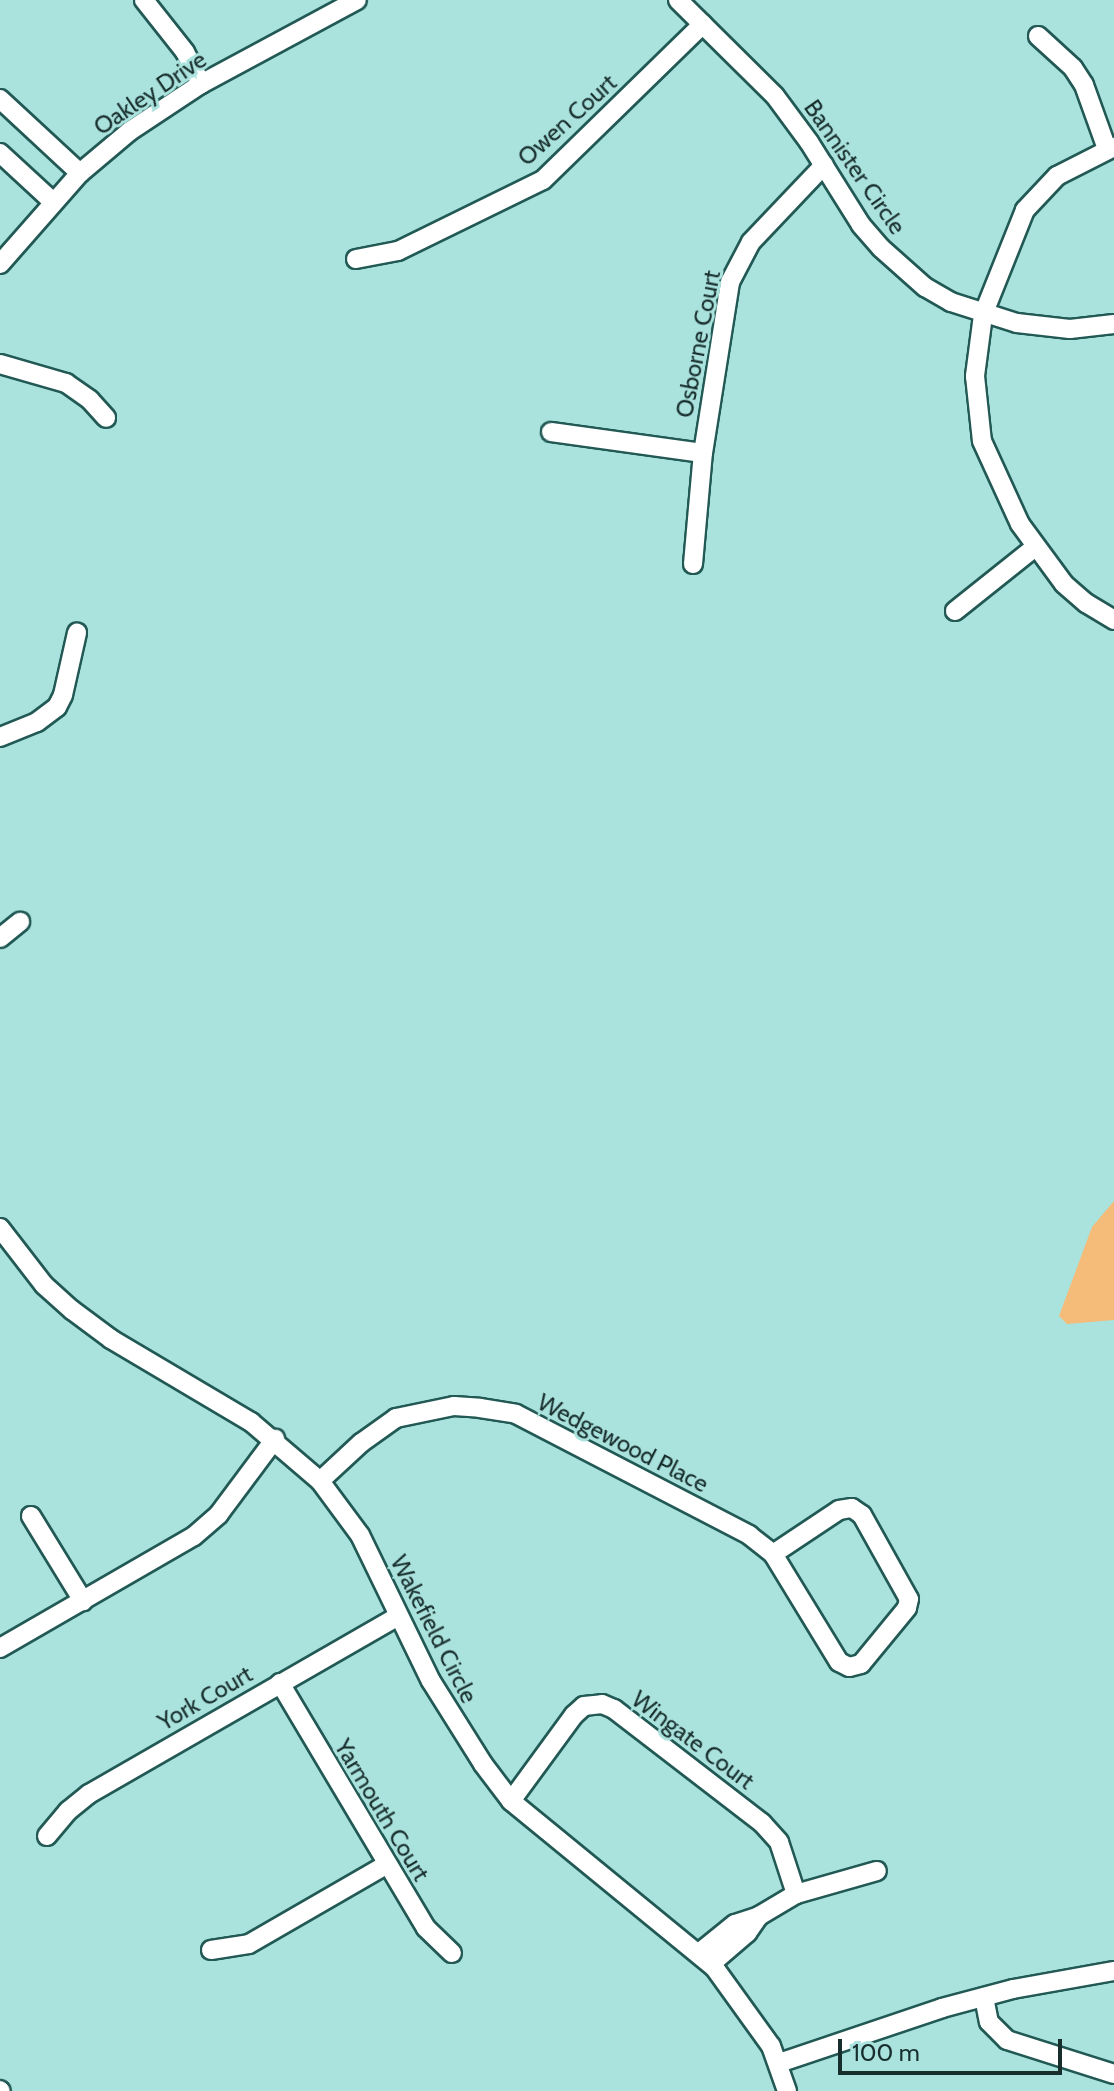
<!DOCTYPE html>
<style>
body{margin:0}
#map{position:relative;width:1114px;height:2091px;overflow:hidden;background:#aae2dd;font-family:Cabin,sans-serif}
div>[style]{position:absolute}
.green>*{inset:0;background:#f4bb79}
.roads{filter:drop-shadow(2px 0 #225955) drop-shadow(-2px 0 #225955) drop-shadow(0 2px #225955) drop-shadow(0 -2px #225955)}
.minor>*{height:18px;margin:-9px;padding:0 9px;transform-origin:9px;border-radius:9px;background:#fff}
span{translate:-50% -50%;white-space:nowrap;text-align:center;line-height:1.15;-webkit-text-stroke:6px #aae2dd;paint-order:stroke}
.street-label{font-size:24px;color:#182e2d}
.scale{position:absolute;left:838px;top:2039px;width:224px;height:36px;box-sizing:border-box;border:4px solid #182e2d;border-top:0;padding-left:10px;font-size:24px;line-height:28px;white-space:nowrap;color:#182e2d;-webkit-text-stroke:6px #aae2dd;paint-order:stroke}
</style>
<div id="map">
<div class="green">
<i style="clip-path:polygon(1114px 1201px,1114px 1320px,1067px 1324px,1059px 1316px,1092px 1227px)"></i>
</div>
<div class="roads">
<div class="minor">
<i style="left:144px;top:0;width:66px;rotate:51.7deg"></i>
<i style="left:185px;top:52px;width:36px;rotate:63deg"></i>
<i style="left:678px;top:0;width:136px;rotate:44.7deg"></i>
<i style="left:775px;top:96px;width:57px;rotate:53.5deg"></i>
<i style="left:809px;top:142px;width:98px;rotate:57.9deg"></i>
<i style="left:861px;top:225px;width:30px;rotate:49deg"></i>
<i style="left:881px;top:248px;width:59px;rotate:41.6deg"></i>
<i style="left:925px;top:287px;width:30px;rotate:30deg"></i>
<i style="left:951px;top:302px;width:69px;rotate:17.7deg"></i>
<i style="left:1017px;top:323px;width:53px;rotate:6.5deg"></i>
<i style="left:1070px;top:329px;width:44px;rotate:-6.5deg"></i>
<i style="left:1038px;top:36px;width:47px;rotate:42.4deg"></i>
<i style="left:1073px;top:68px;width:20px;rotate:57deg"></i>
<i style="left:1084px;top:85px;width:68px;rotate:70.2deg"></i>
<i style="left:0;top:99px;width:109px;rotate:42.8deg"></i>
<i style="left:1114px;top:147px;width:64px;rotate:153deg"></i>
<i style="left:1057px;top:176px;width:47px;rotate:133.3deg"></i>
<i style="left:1025px;top:210px;width:113px;rotate:111.8deg"></i>
<i style="left:983px;top:315px;width:62px;rotate:97.5deg"></i>
<i style="left:975px;top:376px;width:65px;rotate:83.9deg"></i>
<i style="left:982px;top:441px;width:91px;rotate:65.4deg"></i>
<i style="left:1020px;top:524px;width:74px;rotate:53.7deg"></i>
<i style="left:1064px;top:584px;width:29px;rotate:41deg"></i>
<i style="left:1086px;top:603px;width:33px;rotate:31deg"></i>
<i style="left:0;top:153px;width:71px;rotate:42.7deg"></i>
<i style="left:356px;top:259px;width:43px;rotate:-10.8deg"></i>
<i style="left:398px;top:251px;width:161px;rotate:-26.1deg"></i>
<i style="left:543px;top:180px;width:223px;rotate:-44.3deg"></i>
<i style="left:0;top:264px;width:121px;rotate:-48.7deg"></i>
<i style="left:80px;top:173px;width:65px;rotate:-40deg"></i>
<i style="left:130px;top:131px;width:85px;rotate:-33.5deg"></i>
<i style="left:201px;top:84px;width:177px;rotate:-28.3deg"></i>
<i style="left:0;top:364px;width:69px;rotate:16.1deg"></i>
<i style="left:66px;top:383px;width:29px;rotate:35deg"></i>
<i style="left:90px;top:400px;width:24px;rotate:48deg"></i>
<i style="left:551px;top:432px;width:153px;rotate:7.9deg"></i>
<i style="left:693px;top:564px;width:111px;rotate:-84.9deg"></i>
<i style="left:703px;top:453px;width:173px;rotate:-81deg"></i>
<i style="left:730px;top:282px;width:45px;rotate:-62.3deg"></i>
<i style="left:751px;top:242px;width:106px;rotate:-46.5deg"></i>
<i style="left:955px;top:611px;width:101px;rotate:-38.6deg"></i>
<i style="left:0;top:737px;width:40px;rotate:-22deg"></i>
<i style="left:37px;top:722px;width:25px;rotate:-37deg"></i>
<i style="left:57px;top:707px;width:13px;rotate:-63deg"></i>
<i style="left:63px;top:695px;width:64px;rotate:-77.3deg"></i>
<i style="left:0;top:938px;width:26px;rotate:-39deg"></i>
<i style="left:0;top:1228px;width:72px;rotate:52.3deg"></i>
<i style="left:44px;top:1285px;width:38px;rotate:42deg"></i>
<i style="left:72px;top:1310px;width:49px;rotate:36.6deg"></i>
<i style="left:111px;top:1339px;width:163px;rotate:30.7deg"></i>
<i style="left:251px;top:1422px;width:91px;rotate:40.5deg"></i>
<i style="left:320px;top:1481px;width:67px;rotate:53.5deg"></i>
<i style="left:360px;top:1535px;width:162px;rotate:64.1deg"></i>
<i style="left:431px;top:1681px;width:98px;rotate:57.9deg"></i>
<i style="left:483px;top:1764px;width:46px;rotate:52.9deg"></i>
<i style="left:511px;top:1801px;width:262px;rotate:39.3deg"></i>
<i style="left:714px;top:1967px;width:97px;rotate:54.2deg"></i>
<i style="left:771px;top:2046px;width:48px;rotate:70.4deg"></i>
<i style="left:320px;top:1481px;width:56px;rotate:-42.8deg"></i>
<i style="left:361px;top:1443px;width:43px;rotate:-35.5deg"></i>
<i style="left:396px;top:1418px;width:59px;rotate:-11.7deg"></i>
<i style="left:454px;top:1406px;width:26px;rotate:4deg"></i>
<i style="left:480px;top:1408px;width:36px;rotate:9deg"></i>
<i style="left:516px;top:1414px;width:263px;rotate:27.4deg"></i>
<i style="left:749px;top:1535px;width:31px;rotate:38deg"></i>
<i style="left:852px;top:1508px;width:12px;rotate:35deg"></i>
<i style="left:862px;top:1515px;width:96px;rotate:60.8deg"></i>
<i style="left:909px;top:1599px;width:9px;rotate:103deg"></i>
<i style="left:907px;top:1608px;width:72px;rotate:129.4deg"></i>
<i style="left:861px;top:1664px;width:12px;rotate:166deg"></i>
<i style="left:849px;top:1667px;width:11px;rotate:-153deg"></i>
<i style="left:839px;top:1662px;width:127px;rotate:-121.4deg"></i>
<i style="left:773px;top:1554px;width:79px;rotate:-33.7deg"></i>
<i style="left:839px;top:1510px;width:13px;rotate:-9deg"></i>
<i style="left:31px;top:1516px;width:100px;rotate:58.5deg"></i>
<i style="left:0;top:1648px;width:224px;rotate:-30deg"></i>
<i style="left:194px;top:1536px;width:33px;rotate:-41deg"></i>
<i style="left:219px;top:1514px;width:94px;rotate:-53.3deg"></i>
<i style="left:280px;top:1683px;width:285px;rotate:59.2deg"></i>
<i style="left:426px;top:1928px;width:36px;rotate:44deg"></i>
<i style="left:511px;top:1801px;width:107px;rotate:-53.8deg"></i>
<i style="left:574px;top:1715px;width:13px;rotate:-42deg"></i>
<i style="left:584px;top:1706px;width:18px;rotate:-6deg"></i>
<i style="left:602px;top:1704px;width:13px;rotate:23deg"></i>
<i style="left:614px;top:1709px;width:187px;rotate:37.6deg"></i>
<i style="left:762px;top:1823px;width:25px;rotate:48deg"></i>
<i style="left:779px;top:1842px;width:55px;rotate:71.9deg"></i>
<i style="left:47px;top:1836px;width:33px;rotate:-50deg"></i>
<i style="left:68px;top:1811px;width:27px;rotate:-39deg"></i>
<i style="left:89px;top:1794px;width:357px;rotate:-29.9deg"></i>
<i style="left:211px;top:1950px;width:38px;rotate:-9deg"></i>
<i style="left:249px;top:1944px;width:158px;rotate:-30deg"></i>
<i style="left:699px;top:1953px;width:46px;rotate:-38.9deg"></i>
<i style="left:735px;top:1924px;width:25px;rotate:-18deg"></i>
<i style="left:759px;top:1916px;width:43px;rotate:-30.7deg"></i>
<i style="left:796px;top:1894px;width:84px;rotate:-15.9deg"></i>
<i style="left:711px;top:1964px;width:48px;rotate:-40.7deg"></i>
<i style="left:747px;top:1933px;width:21px;rotate:-55deg"></i>
<i style="left:984px;top:1997px;width:25px;rotate:79deg"></i>
<i style="left:989px;top:2022px;width:25px;rotate:45deg"></i>
<i style="left:1007px;top:2040px;width:112px;rotate:17.6deg"></i>
<i style="left:779px;top:2063px;width:172px;rotate:-18.6deg"></i>
<i style="left:942px;top:2008px;width:73px;rotate:-15deg"></i>
<i style="left:1013px;top:1989px;width:103px;rotate:-10.1deg"></i>
<i style="left:0;top:2090px;width:1px;rotate:45deg"></i>
</div>
</div>
<div class="street-label">
<span style="left:150px;top:93px;rotate:-34deg">Oakley Drive</span>
<span style="left:567px;top:120px;rotate:-42deg">Owen Court</span>
<span style="left:855px;top:167px;rotate:55deg">Bannister Circle</span>
<span style="left:698px;top:344px;rotate:-79deg">Osborne Court</span>
<span style="left:623px;top:1443px;rotate:27deg">Wedgewood Place</span>
<span style="left:434px;top:1629px;rotate:63deg">Wakefield Circle</span>
<span style="left:205px;top:1698px;rotate:-30deg">York Court</span>
<span style="left:693px;top:1740px;rotate:37deg">Wingate Court</span>
<span style="left:382px;top:1810px;rotate:59deg">Yarmouth Court</span>
</div>
<div class="scale">100 m</div>
</div>
